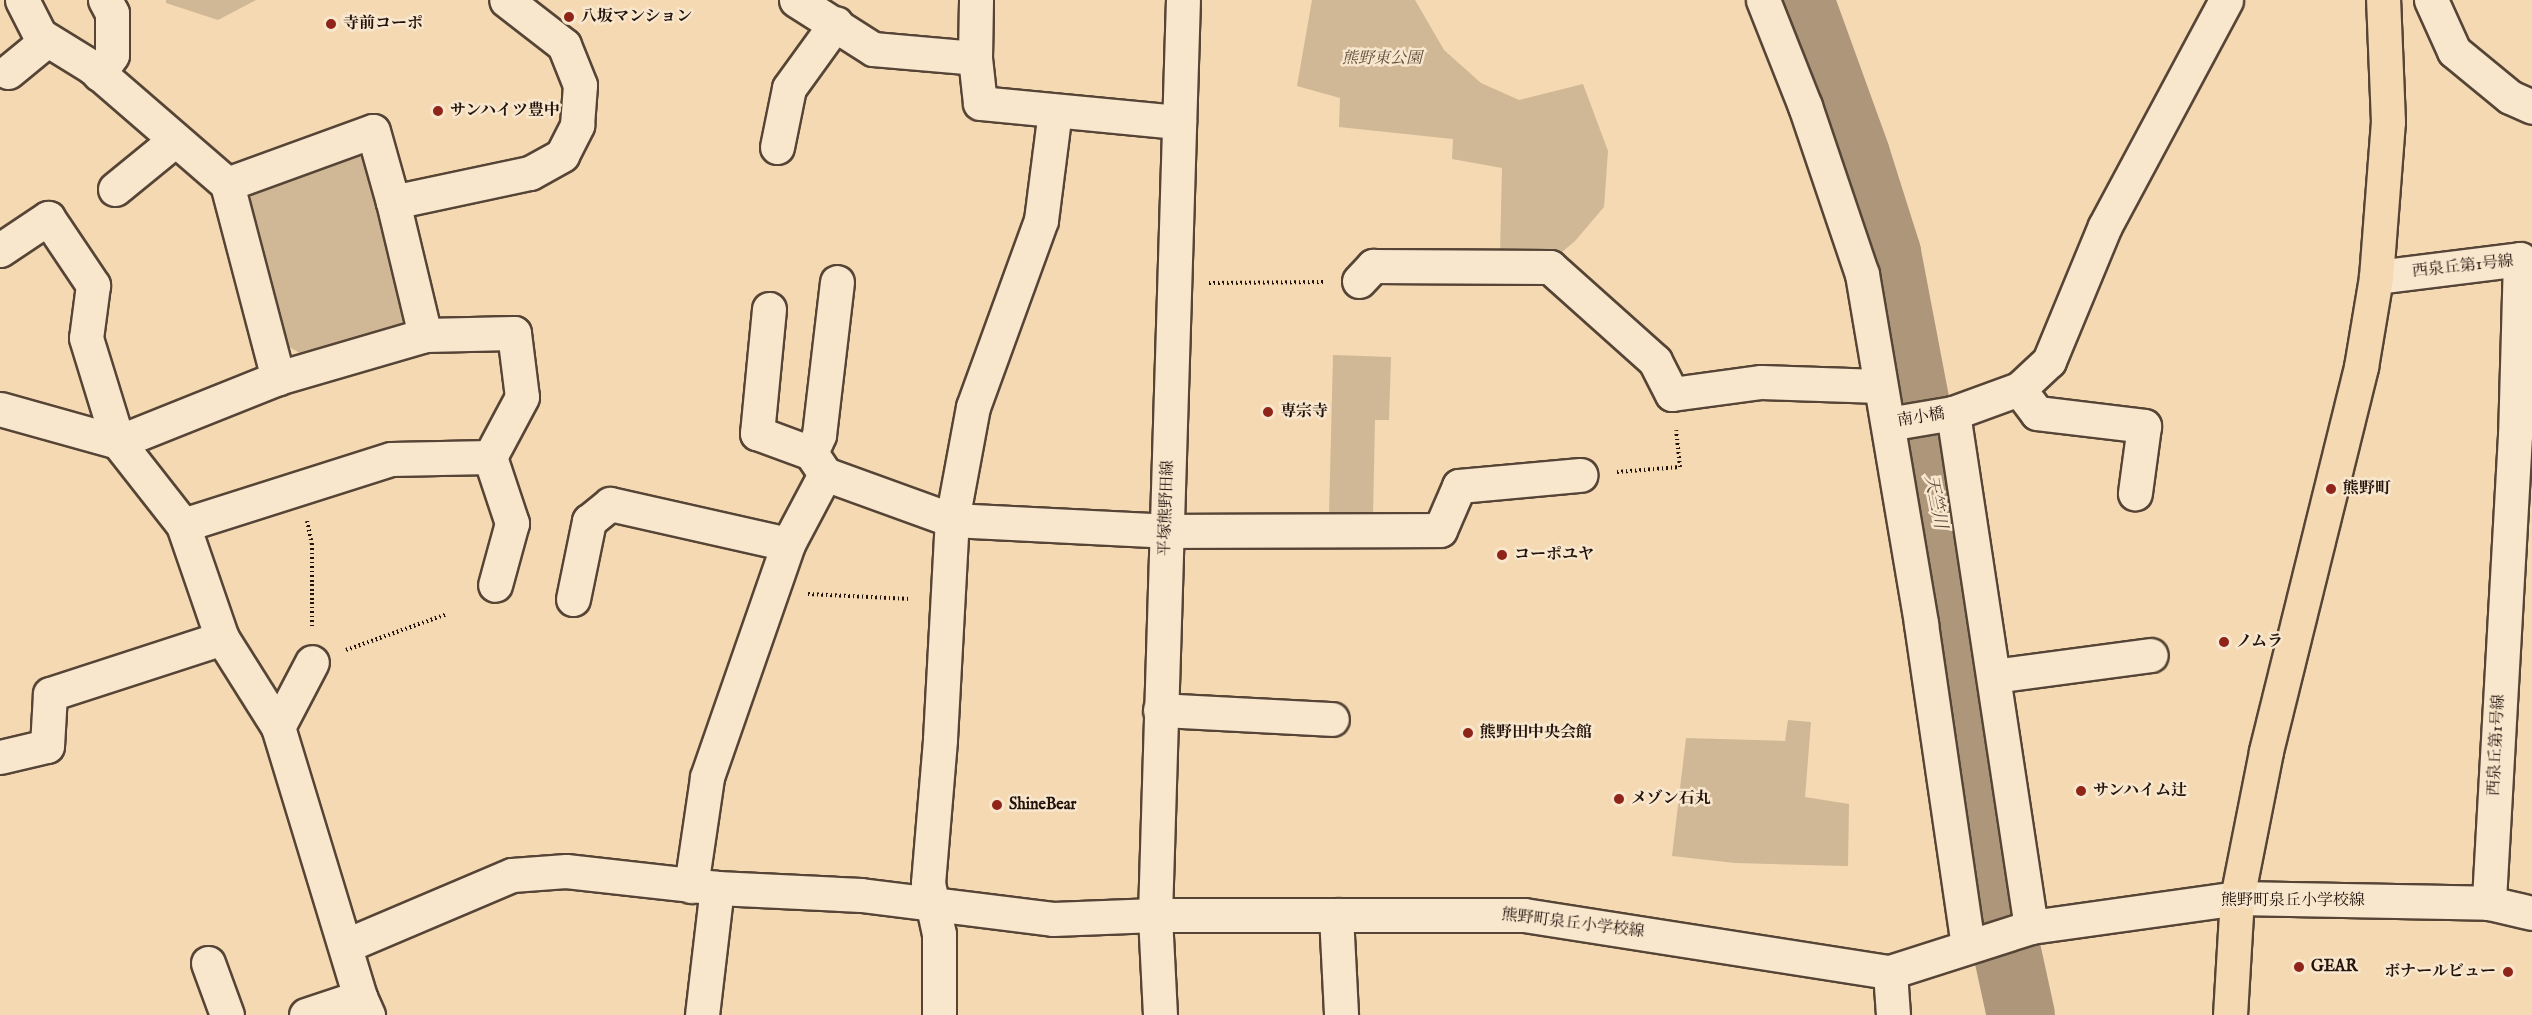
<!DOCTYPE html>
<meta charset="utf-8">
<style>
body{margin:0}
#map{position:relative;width:2532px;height:1015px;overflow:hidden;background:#f4d9b2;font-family:"IM FELL English","Noto Serif JP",serif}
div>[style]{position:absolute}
.green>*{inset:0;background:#d0b896}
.river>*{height:68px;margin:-34px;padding:0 34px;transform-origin:34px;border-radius:34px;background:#ad967a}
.path>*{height:4px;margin-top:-2px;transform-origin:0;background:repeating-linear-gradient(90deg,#22140d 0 1.5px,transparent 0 4.5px)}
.roads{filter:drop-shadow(2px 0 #564536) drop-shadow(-2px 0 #564536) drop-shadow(0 2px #564536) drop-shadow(0 -2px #564536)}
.minor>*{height:33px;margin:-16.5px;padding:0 16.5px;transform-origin:16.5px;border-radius:16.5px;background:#f8e6cd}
.major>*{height:33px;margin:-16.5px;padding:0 16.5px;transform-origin:16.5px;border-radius:16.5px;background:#f4d9b2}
.dots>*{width:16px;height:16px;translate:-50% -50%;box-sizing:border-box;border:3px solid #f8e6cd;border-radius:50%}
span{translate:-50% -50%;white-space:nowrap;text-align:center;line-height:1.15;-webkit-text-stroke:5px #f8e6cd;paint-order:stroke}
.poi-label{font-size:16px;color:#22140d;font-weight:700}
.left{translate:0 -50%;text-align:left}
.right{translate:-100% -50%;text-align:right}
.park-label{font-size:16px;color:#5f4d3d;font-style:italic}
.street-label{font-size:16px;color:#22140d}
.water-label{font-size:18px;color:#5a4839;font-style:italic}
</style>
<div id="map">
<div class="green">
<i style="clip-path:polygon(166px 0,256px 0,218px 20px,166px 3px)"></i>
<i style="clip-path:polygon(1312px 0,1415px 0,1444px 50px,1481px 83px,1519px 100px,1583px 84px,1608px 151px,1604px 207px,1575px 241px,1555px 258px,1500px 254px,1502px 168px,1452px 159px,1453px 139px,1339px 127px,1340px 98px,1297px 86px)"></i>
<i style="clip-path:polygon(346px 154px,366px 158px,410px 313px,403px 327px,310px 359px,286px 345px,248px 206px,255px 183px)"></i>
<i style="clip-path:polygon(1333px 355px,1391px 357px,1389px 420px,1375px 420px,1373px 516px,1329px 515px)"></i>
<i style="clip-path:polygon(1788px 720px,1811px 722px,1805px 797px,1849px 804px,1848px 866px,1735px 863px,1672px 856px,1686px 738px,1785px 741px)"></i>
</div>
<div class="river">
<i style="left:1800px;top:0;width:165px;rotate:70.1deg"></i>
<i style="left:1856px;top:155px;width:103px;rotate:72.4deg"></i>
<i style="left:1887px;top:253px;width:283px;rotate:79.2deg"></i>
<i style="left:1940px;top:531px;width:393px;rotate:81.2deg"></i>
<i style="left:2000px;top:919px;width:98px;rotate:77.7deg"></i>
</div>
<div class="path">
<i style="left:1209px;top:283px;width:116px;rotate:-0.5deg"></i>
<i style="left:1617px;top:472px;width:63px;rotate:-4.5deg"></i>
<i style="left:1680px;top:467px;width:37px;rotate:-96deg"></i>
<i style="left:307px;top:521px;width:24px;rotate:78deg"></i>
<i style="left:312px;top:544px;width:83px;rotate:90deg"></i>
<i style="left:808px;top:594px;width:103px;rotate:2.8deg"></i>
<i style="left:346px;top:650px;width:107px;rotate:-19.6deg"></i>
</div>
<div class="roads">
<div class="minor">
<i style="left:22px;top:0;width:39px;rotate:63deg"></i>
<i style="left:40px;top:35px;width:61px;rotate:31.6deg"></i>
<i style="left:92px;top:67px;width:179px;rotate:40.9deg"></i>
<i style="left:227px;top:184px;width:201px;rotate:75.3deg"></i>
<i style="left:796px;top:0;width:91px;rotate:32.5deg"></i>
<i style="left:873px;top:49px;width:102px;rotate:5deg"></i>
<i style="left:975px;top:58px;width:58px;rotate:-89deg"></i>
<i style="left:1763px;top:0;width:114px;rotate:68.4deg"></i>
<i style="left:1805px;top:106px;width:177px;rotate:71.3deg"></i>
<i style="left:1862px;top:274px;width:355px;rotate:80.4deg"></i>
<i style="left:1921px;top:624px;width:325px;rotate:81.7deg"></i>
<i style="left:2431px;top:0;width:56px;rotate:65.7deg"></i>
<i style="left:2454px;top:51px;width:72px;rotate:39.4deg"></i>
<i style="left:2510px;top:97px;width:24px;rotate:24deg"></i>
<i style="left:975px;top:58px;width:45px;rotate:83.7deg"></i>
<i style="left:980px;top:103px;width:200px;rotate:5.5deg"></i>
<i style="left:8px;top:72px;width:50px;rotate:-39.4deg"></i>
<i style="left:99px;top:74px;width:23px;rotate:-56deg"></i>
<i style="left:112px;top:55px;width:42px;rotate:-90deg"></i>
<i style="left:112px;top:13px;width:15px;rotate:-118deg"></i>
<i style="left:777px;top:147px;width:60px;rotate:-78.5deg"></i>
<i style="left:789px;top:88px;width:80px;rotate:-54.1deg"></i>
<i style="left:227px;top:184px;width:155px;rotate:-20deg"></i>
<i style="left:373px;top:131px;width:74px;rotate:74.3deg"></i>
<i style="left:393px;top:202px;width:137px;rotate:76.5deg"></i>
<i style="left:115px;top:189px;width:77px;rotate:-39.2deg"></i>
<i style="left:393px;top:202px;width:140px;rotate:-12deg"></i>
<i style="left:530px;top:173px;width:37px;rotate:-29deg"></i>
<i style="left:562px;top:155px;width:34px;rotate:-63deg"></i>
<i style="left:577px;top:125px;width:40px;rotate:-85.7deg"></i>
<i style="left:580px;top:85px;width:43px;rotate:-111.8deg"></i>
<i style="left:564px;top:45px;width:73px;rotate:-142.2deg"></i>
<i style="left:0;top:250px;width:58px;rotate:-33.7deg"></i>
<i style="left:48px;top:218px;width:81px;rotate:56.1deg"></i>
<i style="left:93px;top:285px;width:53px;rotate:97.5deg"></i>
<i style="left:86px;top:338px;width:109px;rotate:72.9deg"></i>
<i style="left:118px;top:442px;width:172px;rotate:-21.8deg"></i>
<i style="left:278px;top:378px;width:153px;rotate:-16.3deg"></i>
<i style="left:425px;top:335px;width:89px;rotate:-1.3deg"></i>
<i style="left:514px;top:333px;width:64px;rotate:82.9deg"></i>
<i style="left:522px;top:397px;width:68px;rotate:118.1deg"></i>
<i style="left:490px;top:457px;width:70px;rotate:71.6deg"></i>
<i style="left:512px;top:523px;width:64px;rotate:105.3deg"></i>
<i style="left:2376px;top:277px;width:145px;rotate:-7.1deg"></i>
<i style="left:2520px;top:259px;width:176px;rotate:91.6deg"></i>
<i style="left:2515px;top:435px;width:469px;rotate:93.2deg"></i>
<i style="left:1359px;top:281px;width:21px;rotate:-47deg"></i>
<i style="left:1373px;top:266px;width:177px;rotate:0.3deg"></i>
<i style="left:1550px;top:267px;width:141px;rotate:41.8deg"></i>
<i style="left:1655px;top:361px;width:37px;rotate:63deg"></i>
<i style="left:1672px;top:394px;width:90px;rotate:-7.7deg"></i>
<i style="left:1761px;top:382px;width:119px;rotate:1.9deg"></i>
<i style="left:769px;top:309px;width:125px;rotate:95.5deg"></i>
<i style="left:757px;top:433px;width:58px;rotate:20.3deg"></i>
<i style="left:811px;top:453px;width:25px;rotate:56deg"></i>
<i style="left:825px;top:474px;width:135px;rotate:19.9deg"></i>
<i style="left:952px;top:520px;width:214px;rotate:2.9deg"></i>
<i style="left:1166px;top:531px;width:274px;rotate:-0.2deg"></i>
<i style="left:1440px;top:530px;width:48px;rotate:-66.6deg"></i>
<i style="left:1459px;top:486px;width:122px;rotate:-5.2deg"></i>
<i style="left:2019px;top:389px;width:30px;rotate:53deg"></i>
<i style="left:2037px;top:413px;width:108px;rotate:6.9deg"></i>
<i style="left:2144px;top:426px;width:68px;rotate:97.7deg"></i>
<i style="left:0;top:409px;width:123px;rotate:15.6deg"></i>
<i style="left:118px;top:442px;width:105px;rotate:51.9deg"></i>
<i style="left:183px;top:525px;width:120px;rotate:71deg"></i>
<i style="left:222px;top:638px;width:105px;rotate:57.8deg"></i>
<i style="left:278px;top:727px;width:282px;rotate:73.1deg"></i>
<i style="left:360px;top:997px;width:20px;rotate:66deg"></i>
<i style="left:1888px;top:424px;width:66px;rotate:-9.6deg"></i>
<i style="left:811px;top:453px;width:20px;rotate:-66deg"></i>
<i style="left:819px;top:435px;width:154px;rotate:-83.3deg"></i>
<i style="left:183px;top:525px;width:218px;rotate:-17.6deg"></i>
<i style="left:391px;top:459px;width:99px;rotate:-1.2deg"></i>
<i style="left:573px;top:599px;width:80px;rotate:-78.4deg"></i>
<i style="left:589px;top:521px;width:27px;rotate:-39deg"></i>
<i style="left:610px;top:504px;width:182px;rotate:12.7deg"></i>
<i style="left:1994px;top:676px;width:158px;rotate:-7.6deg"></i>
<i style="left:1160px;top:710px;width:172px;rotate:3deg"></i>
<i style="left:278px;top:727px;width:73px;rotate:-62.4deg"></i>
<i style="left:0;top:757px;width:48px;rotate:-13.2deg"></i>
<i style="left:47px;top:746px;width:52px;rotate:-86.7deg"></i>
<i style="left:50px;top:694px;width:181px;rotate:-18deg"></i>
<i style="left:691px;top:886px;width:110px;rotate:-81.6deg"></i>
<i style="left:707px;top:777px;width:247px;rotate:-70.8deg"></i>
<i style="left:788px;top:544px;width:79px;rotate:-62.1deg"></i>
<i style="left:1336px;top:915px;width:100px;rotate:87.1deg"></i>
<i style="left:2031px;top:927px;width:520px;rotate:-98.63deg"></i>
<i style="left:1953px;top:413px;width:70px;rotate:-20deg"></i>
<i style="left:2019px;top:389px;width:41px;rotate:-43deg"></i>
<i style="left:2049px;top:361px;width:146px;rotate:-67.5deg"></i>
<i style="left:2105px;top:226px;width:256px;rotate:-61.8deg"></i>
<i style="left:347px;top:945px;width:179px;rotate:-23deg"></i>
<i style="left:512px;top:875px;width:54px;rotate:-4.2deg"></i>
<i style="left:566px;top:871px;width:152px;rotate:6.4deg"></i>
<i style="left:717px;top:888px;width:144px;rotate:2.8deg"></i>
<i style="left:861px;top:895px;width:193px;rotate:7.1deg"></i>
<i style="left:1053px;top:919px;width:102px;rotate:-2.2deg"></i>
<i style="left:1155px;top:915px;width:369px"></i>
<i style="left:1524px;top:915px;width:370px;rotate:8.9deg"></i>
<i style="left:1890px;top:972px;width:148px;rotate:-17.7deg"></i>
<i style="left:2031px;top:927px;width:208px;rotate:-8deg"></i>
<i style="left:2237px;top:898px;width:252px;rotate:1.1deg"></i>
<i style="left:2489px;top:903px;width:44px;rotate:13.1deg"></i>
<i style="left:208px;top:963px;width:55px;rotate:69.9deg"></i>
<i style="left:1890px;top:972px;width:43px;rotate:86deg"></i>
<i style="left:306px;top:1015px;width:57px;rotate:-18.4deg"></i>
<i style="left:702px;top:1015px;width:128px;rotate:-83.3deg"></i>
<i style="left:939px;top:1015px;width:81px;rotate:-90deg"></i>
<i style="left:939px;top:934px;width:52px;rotate:-102.2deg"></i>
<i style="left:928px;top:883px;width:144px;rotate:-85.2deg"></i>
<i style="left:940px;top:739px;width:219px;rotate:-86.9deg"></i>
<i style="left:952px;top:520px;width:115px;rotate:-79.5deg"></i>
<i style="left:973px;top:407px;width:199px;rotate:-70deg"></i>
<i style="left:1041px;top:220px;width:110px;rotate:-82.7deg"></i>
<i style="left:1160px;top:1015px;width:100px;rotate:-92.9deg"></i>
<i style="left:1155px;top:915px;width:915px;rotate:-88.25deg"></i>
</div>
<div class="major">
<i style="left:2230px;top:1015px;width:117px;rotate:-86.6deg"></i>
<i style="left:2237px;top:898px;width:150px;rotate:-78.8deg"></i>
<i style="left:2266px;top:751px;width:396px;rotate:-76.1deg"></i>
<i style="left:2361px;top:367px;width:91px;rotate:-80.5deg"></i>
<i style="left:2376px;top:277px;width:155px;rotate:-85.6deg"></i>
<i style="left:2388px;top:122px;width:122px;rotate:-92.3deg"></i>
</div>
</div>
<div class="dots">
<i style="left:569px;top:17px;background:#8f2418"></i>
<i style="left:331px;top:24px;background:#8f2418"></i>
<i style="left:438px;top:111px;background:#8f2418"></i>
<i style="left:1268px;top:412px;background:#8f2418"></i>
<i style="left:2331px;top:489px;background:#8f2418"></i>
<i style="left:1502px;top:555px;background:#8f2418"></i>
<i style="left:2224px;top:642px;background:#8f2418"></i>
<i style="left:1468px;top:733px;background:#8f2418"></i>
<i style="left:2081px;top:791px;background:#8f2418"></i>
<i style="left:1619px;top:799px;background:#8f2418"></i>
<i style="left:997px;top:805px;background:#8f2418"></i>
<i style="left:2299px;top:967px;background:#8f2418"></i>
<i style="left:2508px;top:972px;background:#8f2418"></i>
</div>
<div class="poi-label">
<span class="left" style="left:581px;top:17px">八坂マンション</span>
<span class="left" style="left:343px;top:24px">寺前コーポ</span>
<span class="left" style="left:450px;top:111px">サンハイツ豊中</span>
<span class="left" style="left:1280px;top:412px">専宗寺</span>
<span class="left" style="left:2343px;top:489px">熊野町</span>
<span class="left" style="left:1514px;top:555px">コーポユヤ</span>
<span class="left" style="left:2236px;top:642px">ノムラ</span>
<span class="left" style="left:1480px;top:733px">熊野田中央会館</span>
<span class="left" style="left:2093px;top:791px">サンハイム辻</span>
<span class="left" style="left:1631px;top:799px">メゾン石丸</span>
<span class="left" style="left:1009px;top:805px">ShineBear</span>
<span class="left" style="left:2311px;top:967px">GEAR</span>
<span class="right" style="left:2496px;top:972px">ボナールビュー</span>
</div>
<div class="park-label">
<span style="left:1382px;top:59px">熊野東公園</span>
</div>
<div class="street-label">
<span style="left:2463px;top:267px;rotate:-6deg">西泉丘第1号線</span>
<span style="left:1921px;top:418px;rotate:-9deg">南小橋</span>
<span style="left:1167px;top:508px;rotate:-88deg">平塚熊野田線</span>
<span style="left:2497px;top:745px;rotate:-87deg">西泉丘第1号線</span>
<span style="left:2293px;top:901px">熊野町泉丘小学校線</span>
<span style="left:1573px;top:924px;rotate:7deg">熊野町泉丘小学校線</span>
</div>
<div class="water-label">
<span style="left:1934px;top:502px;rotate:79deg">天竺川</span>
</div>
</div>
